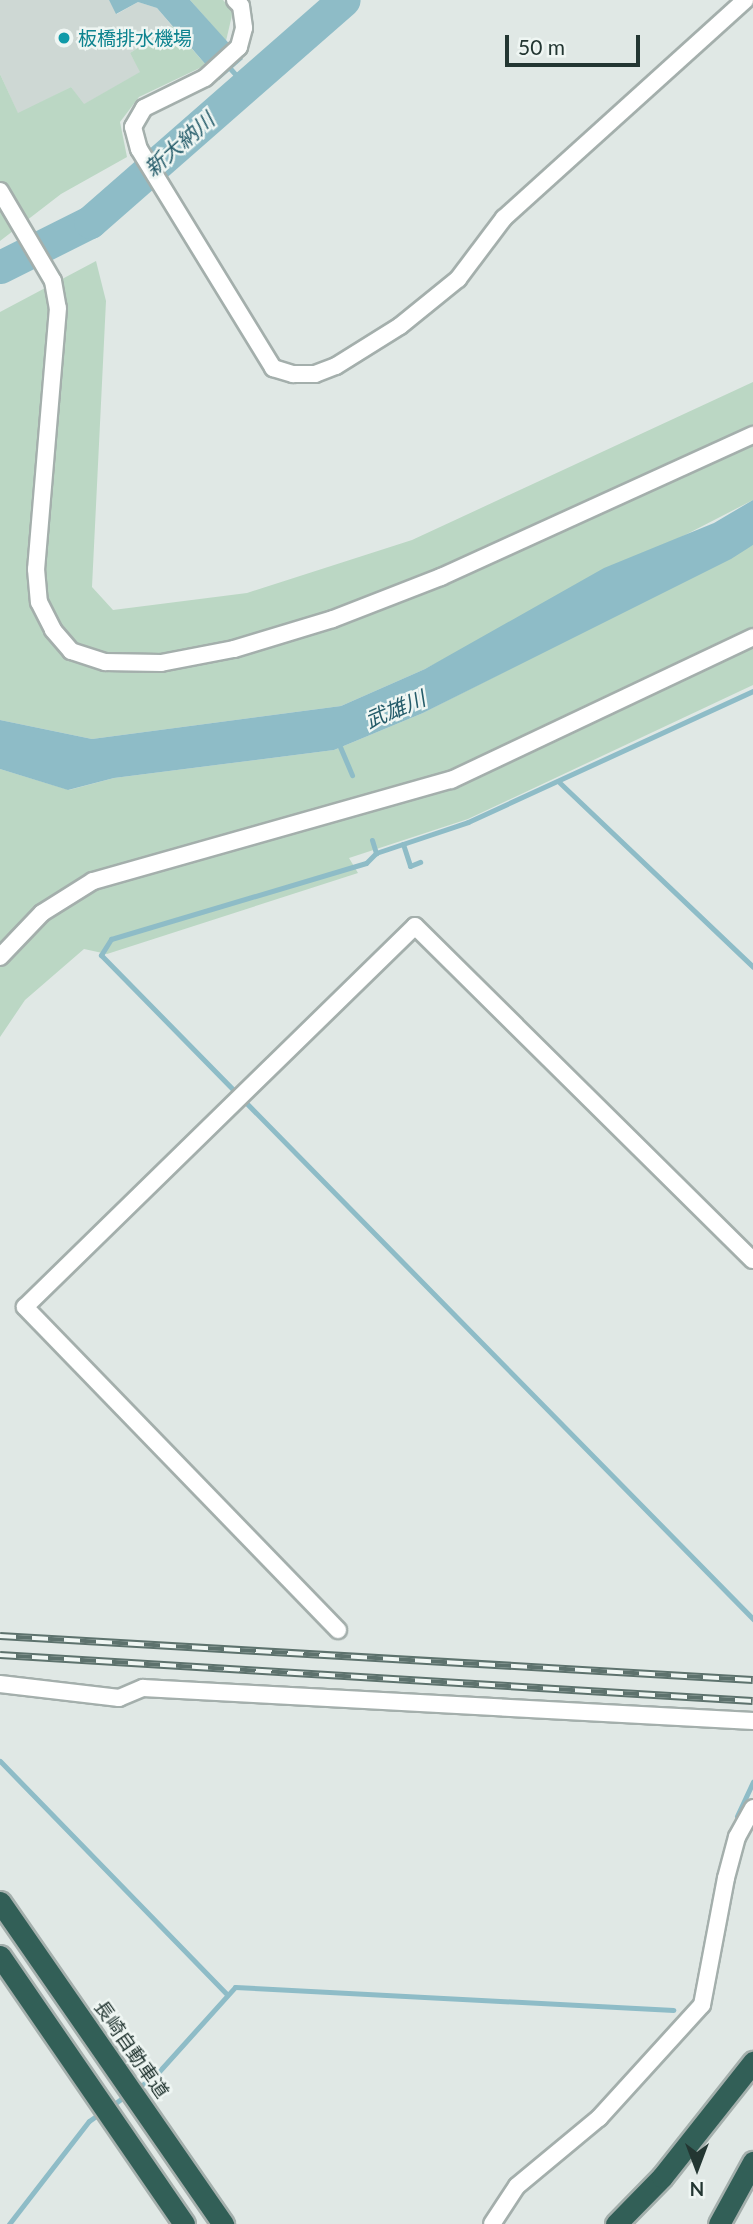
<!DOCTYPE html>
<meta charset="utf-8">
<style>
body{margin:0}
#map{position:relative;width:753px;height:2224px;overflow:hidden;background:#e0e8e5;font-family:Lato,"Noto Sans JP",sans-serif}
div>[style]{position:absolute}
.built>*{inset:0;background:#ced8d4}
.green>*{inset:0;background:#bbd7c4}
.water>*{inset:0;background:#8ebcc7}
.stream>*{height:5px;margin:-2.5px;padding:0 2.5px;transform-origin:2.5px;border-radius:2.5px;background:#8ebcc7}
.river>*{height:33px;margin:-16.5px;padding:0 16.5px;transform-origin:16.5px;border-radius:16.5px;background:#8ebcc7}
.roads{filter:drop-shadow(2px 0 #a4afac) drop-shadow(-2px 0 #a4afac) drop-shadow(0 2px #a4afac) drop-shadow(0 -2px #a4afac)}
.street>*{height:16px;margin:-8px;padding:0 8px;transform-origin:8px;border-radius:8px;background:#fff}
.highway>*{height:21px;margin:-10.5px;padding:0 10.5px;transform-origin:10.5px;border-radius:10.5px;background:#325f57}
.rail>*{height:8px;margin-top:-4px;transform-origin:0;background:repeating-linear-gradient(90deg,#eff6f3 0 16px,#5d726d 0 32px);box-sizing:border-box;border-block:2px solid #5d726d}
.dots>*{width:19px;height:19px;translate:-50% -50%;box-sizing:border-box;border:4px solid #eff6f3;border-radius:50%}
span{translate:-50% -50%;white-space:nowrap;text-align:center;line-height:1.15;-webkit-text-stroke:5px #eff6f3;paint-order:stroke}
.culture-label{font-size:19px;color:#0d838f}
.left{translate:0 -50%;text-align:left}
.street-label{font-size:19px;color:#233632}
.water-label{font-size:21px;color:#255c6a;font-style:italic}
.north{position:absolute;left:662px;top:2133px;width:70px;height:70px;-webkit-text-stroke:5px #eff6f3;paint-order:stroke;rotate:180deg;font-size:19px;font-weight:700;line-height:28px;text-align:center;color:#233632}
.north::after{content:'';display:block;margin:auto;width:24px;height:32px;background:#233632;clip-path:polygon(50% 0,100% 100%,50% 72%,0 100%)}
.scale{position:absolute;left:505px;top:35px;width:135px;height:32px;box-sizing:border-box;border:4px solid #233632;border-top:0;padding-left:9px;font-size:21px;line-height:24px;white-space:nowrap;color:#233632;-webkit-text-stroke:5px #eff6f3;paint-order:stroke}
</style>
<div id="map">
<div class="built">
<i style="clip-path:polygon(0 0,109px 0,117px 14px,138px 2px,157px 8px,172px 26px,130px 53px,141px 72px,83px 105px,71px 87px,18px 114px,0 74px)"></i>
</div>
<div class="green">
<i style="clip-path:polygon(190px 0,223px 0,233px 11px,226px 41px)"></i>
<i style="clip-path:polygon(172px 26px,206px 65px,139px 97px,120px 122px,127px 157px,61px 194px,0 241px,0 74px,18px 113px,71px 87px,84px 104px,140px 72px,130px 53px)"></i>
<i style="clip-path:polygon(96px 261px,106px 301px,92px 587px,113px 610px,247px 593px,412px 540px,753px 382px,753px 500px,425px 669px,341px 706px,92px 739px,0 720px,0 312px)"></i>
<i style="clip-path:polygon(753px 545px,753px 685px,468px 819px,349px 858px,358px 873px,107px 954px,84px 949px,25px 1000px,0 1037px,0 769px,69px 790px,114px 778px,334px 750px,423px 713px)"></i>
</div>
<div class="water">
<i style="clip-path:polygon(109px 0,190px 0,243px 59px,219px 80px,157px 8px,138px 2px,116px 14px)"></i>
<i style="clip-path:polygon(753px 500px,753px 545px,731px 559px,423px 713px,334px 750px,114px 778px,68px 790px,0 769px,0 720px,92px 739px,341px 706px,425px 669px,604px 568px,714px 523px)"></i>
</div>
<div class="stream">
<i style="left:227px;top:65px;width:28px;rotate:48deg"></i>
<i style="left:338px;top:742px;width:36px;rotate:67deg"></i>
<i style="left:560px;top:783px;width:267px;rotate:43.6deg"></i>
<i style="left:372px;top:840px;width:14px;rotate:73deg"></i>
<i style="left:376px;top:853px;width:97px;rotate:-18.6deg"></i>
<i style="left:468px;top:822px;width:314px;rotate:-24.7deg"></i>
<i style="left:403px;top:844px;width:23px;rotate:72deg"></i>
<i style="left:410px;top:866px;width:11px;rotate:-22deg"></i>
<i style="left:376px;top:853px;width:14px;rotate:135deg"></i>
<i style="left:366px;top:863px;width:266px;rotate:163.4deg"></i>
<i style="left:111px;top:939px;width:19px;rotate:122deg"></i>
<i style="left:101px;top:955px;width:931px;rotate:45.52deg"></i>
<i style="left:0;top:1761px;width:324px;rotate:45.8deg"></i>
<i style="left:737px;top:1816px;width:38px;rotate:-65deg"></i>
<i style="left:136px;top:2089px;width:22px;rotate:-34deg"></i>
<i style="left:154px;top:2077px;width:121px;rotate:-48deg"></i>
<i style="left:235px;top:1987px;width:439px;rotate:3deg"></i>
<i style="left:110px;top:2107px;width:22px;rotate:-36deg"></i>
<i style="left:9px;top:2224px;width:130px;rotate:-52.2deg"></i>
<i style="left:89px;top:2121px;width:16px;rotate:-35deg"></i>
</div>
<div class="river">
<i style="left:0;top:267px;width:101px;rotate:-26.6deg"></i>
<i style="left:90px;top:222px;width:337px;rotate:-41.2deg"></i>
</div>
<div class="roads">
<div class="street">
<i style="left:235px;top:0;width:8px;rotate:45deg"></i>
<i style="left:241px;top:6px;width:22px;rotate:82deg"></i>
<i style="left:244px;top:28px;width:20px;rotate:105deg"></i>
<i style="left:239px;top:47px;width:46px;rotate:137.6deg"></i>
<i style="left:205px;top:78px;width:68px;rotate:153.8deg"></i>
<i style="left:144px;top:108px;width:22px;rotate:120deg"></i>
<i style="left:133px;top:127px;width:23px;rotate:75deg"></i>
<i style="left:139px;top:149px;width:257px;rotate:58.5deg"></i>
<i style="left:273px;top:368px;width:21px;rotate:17deg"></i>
<i style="left:293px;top:374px;width:22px"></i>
<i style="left:315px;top:374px;width:22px;rotate:-21deg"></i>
<i style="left:336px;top:366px;width:75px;rotate:-32deg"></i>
<i style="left:400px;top:326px;width:75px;rotate:-39deg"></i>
<i style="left:458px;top:279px;width:76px;rotate:-53deg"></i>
<i style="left:504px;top:218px;width:325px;rotate:-42.1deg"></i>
<i style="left:0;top:191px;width:104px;rotate:59.5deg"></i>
<i style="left:53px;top:281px;width:27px;rotate:80deg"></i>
<i style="left:58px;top:308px;width:262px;rotate:94.8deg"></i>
<i style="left:36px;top:569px;width:33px;rotate:85deg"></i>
<i style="left:39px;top:602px;width:31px;rotate:63deg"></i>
<i style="left:53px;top:630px;width:28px;rotate:49deg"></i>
<i style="left:71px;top:651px;width:36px;rotate:18deg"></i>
<i style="left:105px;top:662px;width:56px;rotate:1deg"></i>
<i style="left:161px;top:663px;width:74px;rotate:-10.9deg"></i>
<i style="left:234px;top:649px;width:103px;rotate:-16.9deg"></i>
<i style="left:333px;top:619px;width:116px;rotate:-21.3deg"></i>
<i style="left:441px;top:577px;width:343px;rotate:-24.5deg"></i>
<i style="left:0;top:957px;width:61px;rotate:-46.3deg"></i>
<i style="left:42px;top:913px;width:60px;rotate:-32.1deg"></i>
<i style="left:93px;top:881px;width:372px;rotate:-15.8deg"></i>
<i style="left:451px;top:780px;width:334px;rotate:-25.3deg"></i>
<i style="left:338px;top:1630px;width:450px;rotate:-134.1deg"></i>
<i style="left:25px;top:1307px;width:545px;rotate:-44.33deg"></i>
<i style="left:415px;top:926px;width:475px;rotate:44.7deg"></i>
<i style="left:0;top:1684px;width:120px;rotate:6.7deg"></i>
<i style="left:119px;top:1698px;width:26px;rotate:-23deg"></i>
<i style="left:143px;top:1688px;width:611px;rotate:3.1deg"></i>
<i style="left:492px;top:2224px;width:45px;rotate:-56.7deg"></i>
<i style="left:517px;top:2186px;width:107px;rotate:-39.7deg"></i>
<i style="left:599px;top:2118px;width:153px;rotate:-47.7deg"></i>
<i style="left:702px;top:2005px;width:129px;rotate:-79.3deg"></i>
<i style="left:726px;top:1878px;width:42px;rotate:-75deg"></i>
<i style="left:737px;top:1837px;width:33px;rotate:-61deg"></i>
</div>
<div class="highway">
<i style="left:0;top:1902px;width:392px;rotate:55.3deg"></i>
<i style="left:0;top:1956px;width:325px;rotate:55.5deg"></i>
<i style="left:616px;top:2224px;width:66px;rotate:-45.6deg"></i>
<i style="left:662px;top:2177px;width:147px;rotate:-51.6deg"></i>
<i style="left:719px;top:2224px;width:71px;rotate:-61.3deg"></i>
</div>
</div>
<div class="rail">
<i style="left:0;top:1636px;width:754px;rotate:3.34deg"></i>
<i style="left:0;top:1655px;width:754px;rotate:3.5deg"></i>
</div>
<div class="dots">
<i style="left:64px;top:38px;background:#0f9aa8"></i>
</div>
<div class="culture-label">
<span class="left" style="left:78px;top:38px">板橋排水機場</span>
</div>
<div class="street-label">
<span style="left:132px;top:2049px;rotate:55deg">長崎自動車道</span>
</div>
<div class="water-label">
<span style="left:179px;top:144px;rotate:-41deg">新大納川</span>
<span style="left:395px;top:709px;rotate:-23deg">武雄川</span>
</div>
<div class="north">N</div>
<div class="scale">50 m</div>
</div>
